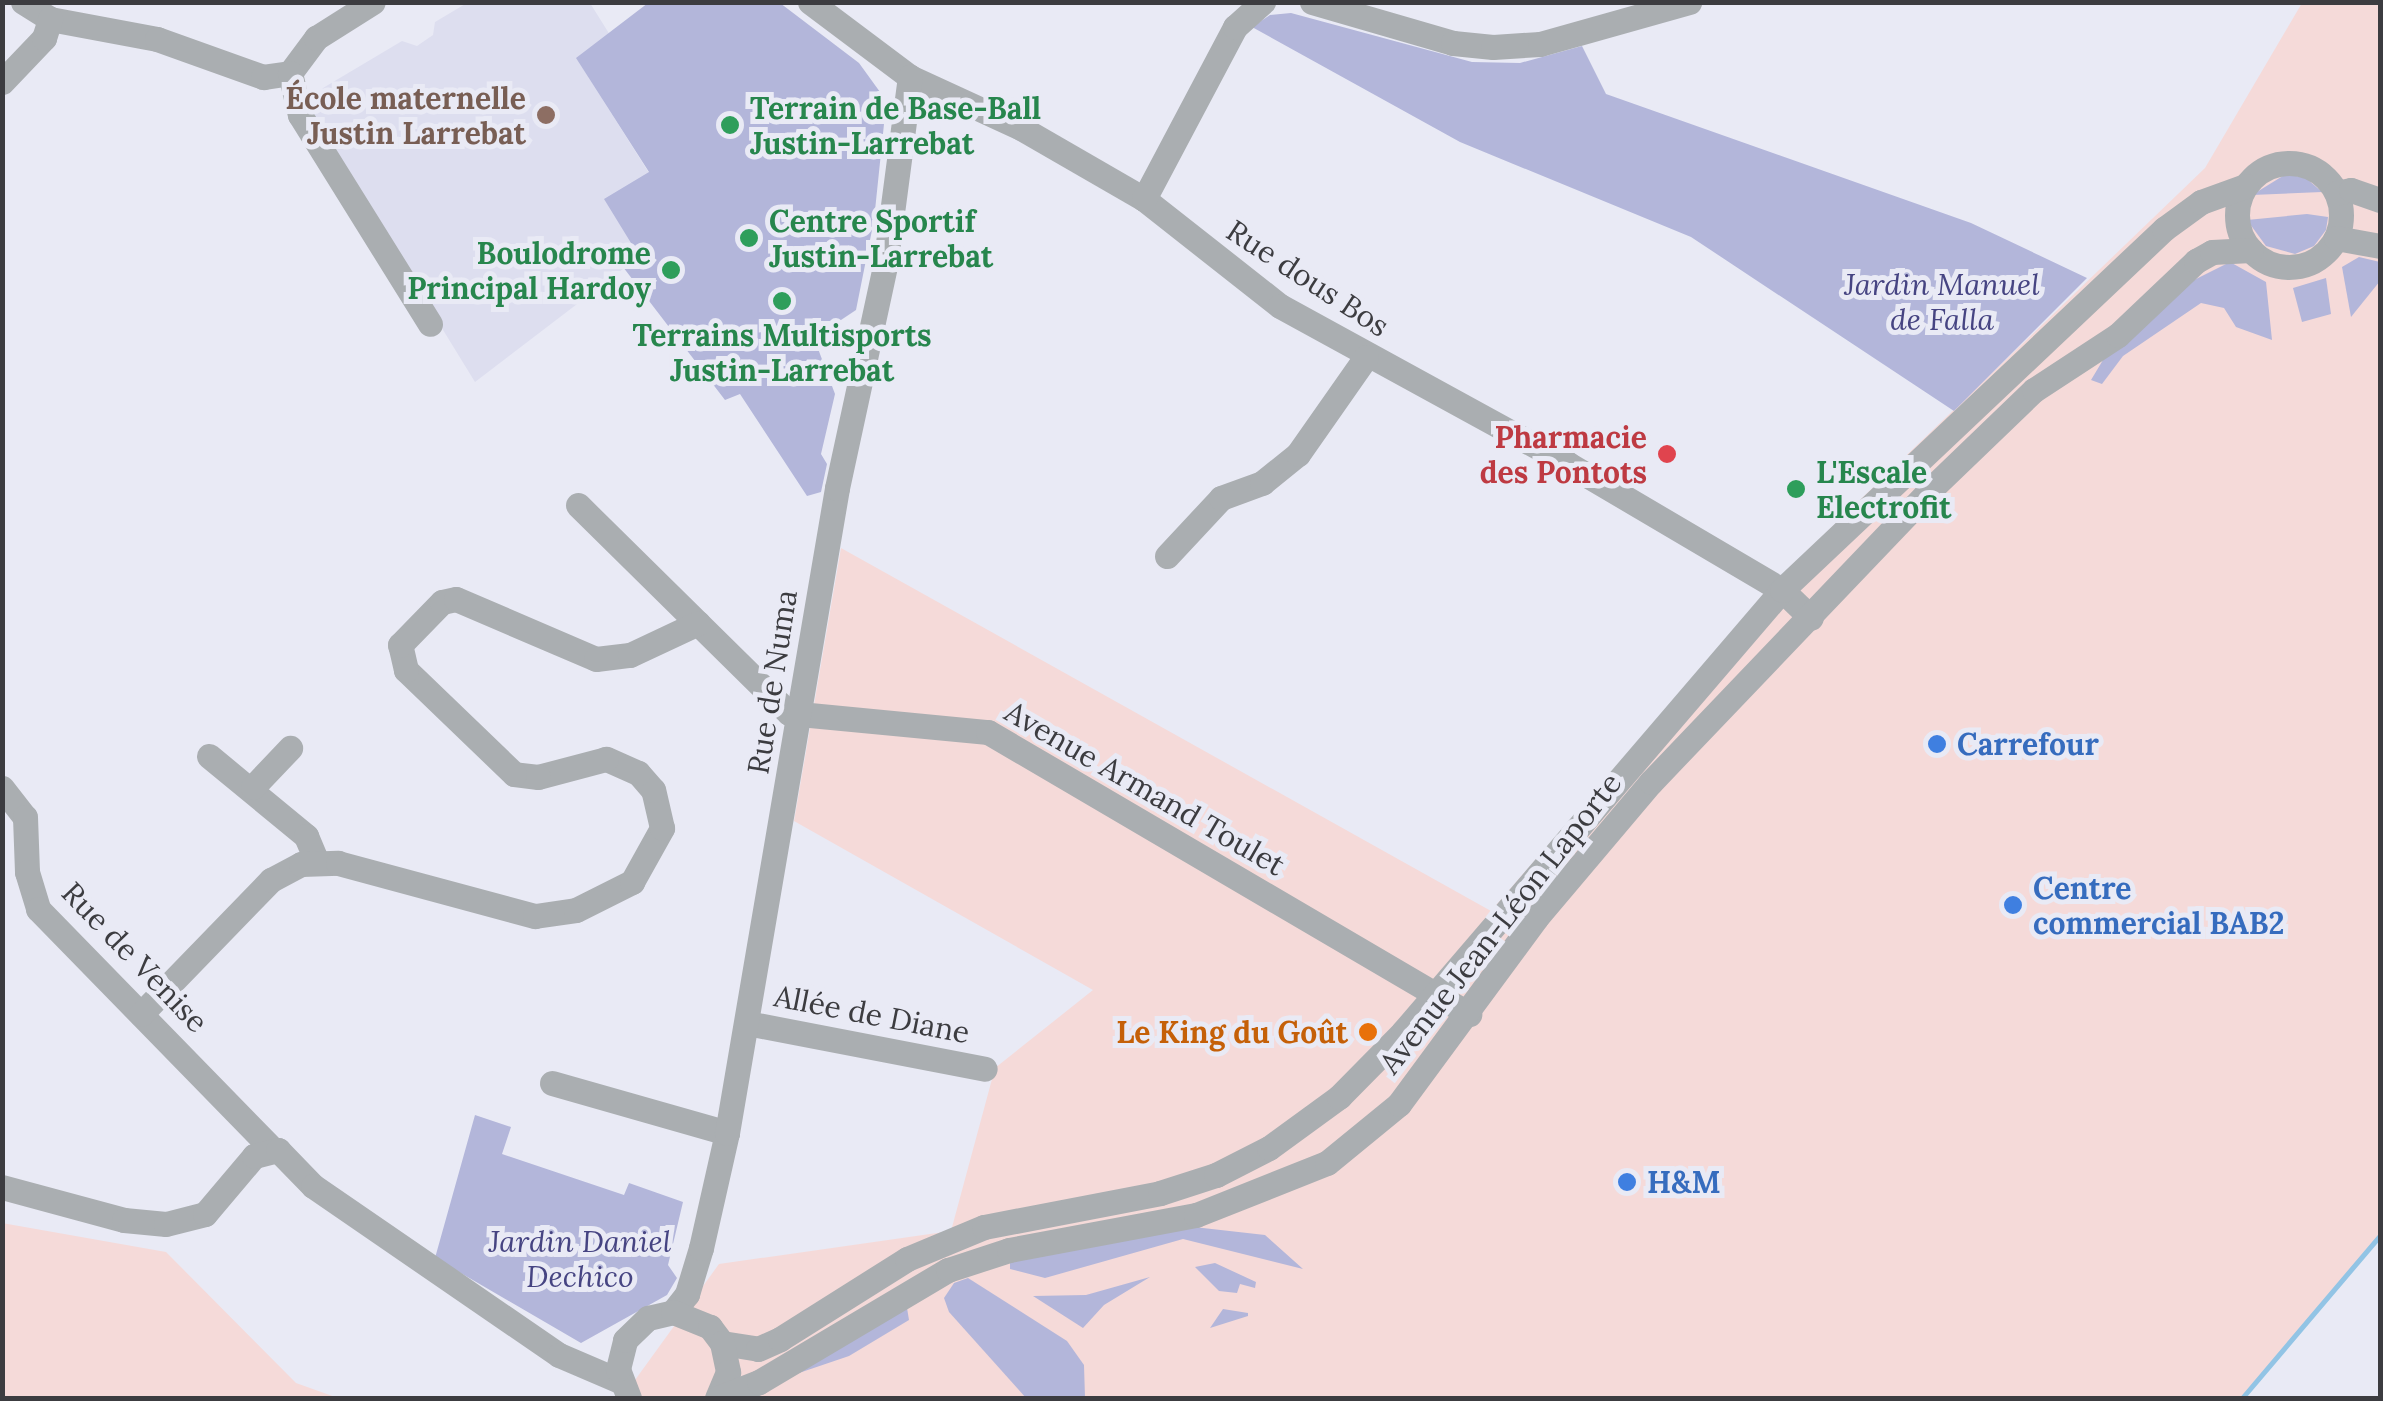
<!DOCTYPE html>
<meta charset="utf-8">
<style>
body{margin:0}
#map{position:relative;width:2383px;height:1401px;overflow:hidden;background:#e9eaf5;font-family:Lora,serif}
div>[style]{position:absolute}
.commercial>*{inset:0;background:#f5dad9}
.built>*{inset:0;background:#dddeef}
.green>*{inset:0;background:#b3b6da}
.stream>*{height:5px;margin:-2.5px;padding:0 2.5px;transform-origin:2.5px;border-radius:2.5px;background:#92c4e5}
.minor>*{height:25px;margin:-12.5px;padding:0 12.5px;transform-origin:12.5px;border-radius:12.5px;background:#aaaeb1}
.minor>.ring{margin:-12.5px;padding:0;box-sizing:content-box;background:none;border:25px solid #aaaeb1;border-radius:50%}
.dots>*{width:28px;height:28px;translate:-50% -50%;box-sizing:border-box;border:5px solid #e9eaf5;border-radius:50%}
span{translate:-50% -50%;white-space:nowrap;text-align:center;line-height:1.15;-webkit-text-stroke:10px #e9eaf5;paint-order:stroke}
.education-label{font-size:30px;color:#785e54;font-weight:700}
.right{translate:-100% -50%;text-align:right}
.leisure-label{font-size:30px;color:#27864d;font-weight:700}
.left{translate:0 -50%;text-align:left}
.street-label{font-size:30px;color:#3c3c40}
.park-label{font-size:30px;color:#464482;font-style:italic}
.health-label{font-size:30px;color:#be3a42;font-weight:700}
.shop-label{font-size:30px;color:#366cbe;font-weight:700}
.food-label{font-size:30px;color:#c56008;font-weight:700}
.frame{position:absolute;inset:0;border:5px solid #3c3c40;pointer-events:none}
</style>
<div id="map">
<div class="commercial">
<i style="clip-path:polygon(2302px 3px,2380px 3px,2380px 1236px,2245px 1398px,622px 1398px,719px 1264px,951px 1231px,995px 1068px,1093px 990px,794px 821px,841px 548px,1491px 911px,1781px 576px,2205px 168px)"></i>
<i style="clip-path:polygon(2px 1223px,166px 1252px,296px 1383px,338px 1398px,3px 1398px)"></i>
</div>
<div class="built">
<i style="clip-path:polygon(467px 3px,590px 3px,610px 35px,577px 59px,649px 173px,640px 256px,475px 382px,311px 115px,323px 88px,402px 41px,417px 46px,433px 35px,435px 22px)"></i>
</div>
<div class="green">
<i style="clip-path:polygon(648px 3px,780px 3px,859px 63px,880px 92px,884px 124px,874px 220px,856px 310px,814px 338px,835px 394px,821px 454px,827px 464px,821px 492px,807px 496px,740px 394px,725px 400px,623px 267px,639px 256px,604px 199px,649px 172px,576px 58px)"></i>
<i style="clip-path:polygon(1291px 13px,1472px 62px,1520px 63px,1582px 46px,1606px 94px,1971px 223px,2087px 278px,1954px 411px,1691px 237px,1460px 142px,1252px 27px,1270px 15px)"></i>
<i style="clip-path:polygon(2286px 174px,2306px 178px,2322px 192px,2252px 195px)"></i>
<i style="clip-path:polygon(2307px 214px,2328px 217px,2326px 230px,2314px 246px,2295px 254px,2266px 246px,2247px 220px)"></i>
<i style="clip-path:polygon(2359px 257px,2380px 262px,2380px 281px,2351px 317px,2342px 267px)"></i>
<i style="clip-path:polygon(2230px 262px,2266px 282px,2272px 340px,2236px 327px,2224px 308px,2201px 303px,2123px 356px,2102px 384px,2091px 380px,2103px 360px,2190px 282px)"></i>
<i style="clip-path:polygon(2326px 278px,2331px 314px,2302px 322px,2293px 288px)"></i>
<i style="clip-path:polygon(475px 1115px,511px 1127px,502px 1154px,624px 1195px,629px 1183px,683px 1202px,668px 1265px,677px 1278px,667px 1295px,581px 1343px,435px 1258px)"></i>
<i style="clip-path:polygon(1194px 1227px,1265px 1235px,1303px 1269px,1183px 1239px,1045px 1278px,1010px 1269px,1010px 1262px)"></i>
<i style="clip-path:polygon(1215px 1263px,1256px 1282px,1255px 1288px,1240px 1284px,1237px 1293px,1219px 1291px,1195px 1267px)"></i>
<i style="clip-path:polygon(1150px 1277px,1104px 1305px,1083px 1328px,1033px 1296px,1086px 1295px)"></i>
<i style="clip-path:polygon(968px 1278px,1067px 1341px,1084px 1365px,1085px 1398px,1026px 1398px,949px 1312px,944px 1298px,954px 1283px)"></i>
<i style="clip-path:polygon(907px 1308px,909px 1320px,849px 1356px,796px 1374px)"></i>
<i style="clip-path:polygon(1223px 1309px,1248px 1313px,1248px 1316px,1210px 1328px)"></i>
</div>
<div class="stream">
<i style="left:2242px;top:1398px;width:214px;rotate:-49.7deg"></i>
</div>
<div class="minor">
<i style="left:23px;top:2px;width:32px;rotate:32deg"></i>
<i style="left:50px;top:19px;width:109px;rotate:10.6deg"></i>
<i style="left:157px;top:39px;width:113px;rotate:19.7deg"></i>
<i style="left:263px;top:77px;width:27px;rotate:-8deg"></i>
<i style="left:290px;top:73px;width:44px;rotate:-53.4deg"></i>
<i style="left:316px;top:38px;width:67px;rotate:-32.3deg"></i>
<i style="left:810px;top:2px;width:125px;rotate:36.9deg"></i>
<i style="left:910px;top:77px;width:122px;rotate:24.7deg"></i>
<i style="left:1021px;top:128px;width:142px;rotate:30deg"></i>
<i style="left:1144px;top:199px;width:173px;rotate:38.2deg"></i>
<i style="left:1280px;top:306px;width:328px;rotate:28.7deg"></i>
<i style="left:1568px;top:464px;width:248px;rotate:30.5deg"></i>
<i style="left:1782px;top:590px;width:40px;rotate:44deg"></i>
<i style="left:1312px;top:2px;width:147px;rotate:16.2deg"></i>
<i style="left:1453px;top:43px;width:40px;rotate:5.7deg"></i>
<i style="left:1493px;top:47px;width:47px;rotate:-3.7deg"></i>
<i style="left:1540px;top:44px;width:155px;rotate:-15.7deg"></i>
<i style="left:290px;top:73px;width:43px;rotate:76.6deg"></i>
<i style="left:300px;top:115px;width:246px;rotate:58.1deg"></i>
<i style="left:2px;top:82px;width:61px;rotate:-46.3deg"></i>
<i style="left:44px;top:38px;width:20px;rotate:-72deg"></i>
<i class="ring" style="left:2237px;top:163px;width:79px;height:79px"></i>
<i style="left:2337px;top:193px;width:14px;rotate:-12deg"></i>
<i style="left:2351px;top:190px;width:31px;rotate:19deg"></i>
<i style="left:1144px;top:199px;width:195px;rotate:-62.1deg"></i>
<i style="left:1235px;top:27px;width:38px;rotate:-42deg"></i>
<i style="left:2336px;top:238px;width:45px;rotate:10.3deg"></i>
<i style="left:578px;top:505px;width:296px;rotate:44.6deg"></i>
<i style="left:789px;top:713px;width:200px;rotate:5.5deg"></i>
<i style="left:988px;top:732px;width:558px;rotate:30.38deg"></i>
<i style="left:1167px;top:556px;width:79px;rotate:-47deg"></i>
<i style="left:1221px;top:498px;width:44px;rotate:-20.1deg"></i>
<i style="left:1262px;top:483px;width:46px;rotate:-38.9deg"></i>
<i style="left:1298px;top:454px;width:118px;rotate:-55deg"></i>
<i style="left:209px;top:756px;width:126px;rotate:39.5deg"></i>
<i style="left:306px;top:836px;width:28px;rotate:67deg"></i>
<i style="left:253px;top:787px;width:54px;rotate:-46.5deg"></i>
<i style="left:2px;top:788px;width:37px;rotate:52deg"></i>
<i style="left:25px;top:817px;width:55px;rotate:87.9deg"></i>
<i style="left:27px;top:872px;width:39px;rotate:73deg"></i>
<i style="left:38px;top:909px;width:334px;rotate:45.7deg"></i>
<i style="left:141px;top:1014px;width:187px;rotate:-45.9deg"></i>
<i style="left:271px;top:880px;width:34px;rotate:-28deg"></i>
<i style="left:301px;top:864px;width:37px;rotate:-2deg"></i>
<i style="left:338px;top:863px;width:204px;rotate:15.1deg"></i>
<i style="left:535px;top:916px;width:41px;rotate:-8.3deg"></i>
<i style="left:576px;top:910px;width:63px;rotate:-26.6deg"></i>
<i style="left:632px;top:882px;width:62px;rotate:-60.9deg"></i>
<i style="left:662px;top:828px;width:39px;rotate:-103deg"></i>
<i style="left:653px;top:790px;width:23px;rotate:-131deg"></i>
<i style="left:638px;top:773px;width:35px;rotate:-156deg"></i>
<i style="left:606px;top:759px;width:70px;rotate:165.2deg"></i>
<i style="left:538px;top:777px;width:24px;rotate:-173deg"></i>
<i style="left:514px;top:774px;width:150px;rotate:-136.1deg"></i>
<i style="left:406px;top:670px;width:26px;rotate:-103deg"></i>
<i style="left:400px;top:645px;width:60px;rotate:-45.7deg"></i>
<i style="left:442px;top:602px;width:14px;rotate:-12deg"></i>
<i style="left:456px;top:599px;width:152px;rotate:23.2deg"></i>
<i style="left:596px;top:659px;width:34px;rotate:-7deg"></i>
<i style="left:630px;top:655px;width:75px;rotate:-25.2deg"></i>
<i style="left:747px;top:1023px;width:242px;rotate:10.9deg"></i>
<i style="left:552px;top:1083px;width:182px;rotate:15.9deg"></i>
<i style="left:2px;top:1187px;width:126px;rotate:15.1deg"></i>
<i style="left:124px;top:1220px;width:42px;rotate:5.4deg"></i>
<i style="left:166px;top:1224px;width:40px;rotate:-14.4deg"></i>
<i style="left:205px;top:1214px;width:76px;rotate:-49.8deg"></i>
<i style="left:254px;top:1156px;width:25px;rotate:-14deg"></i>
<i style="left:278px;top:1150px;width:50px;rotate:45.8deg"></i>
<i style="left:313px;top:1186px;width:298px;rotate:34.5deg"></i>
<i style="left:559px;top:1355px;width:66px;rotate:23.1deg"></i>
<i style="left:673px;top:1312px;width:23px;rotate:-52deg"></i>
<i style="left:687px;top:1294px;width:48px;rotate:-73.1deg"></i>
<i style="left:701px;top:1248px;width:118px;rotate:-77.3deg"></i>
<i style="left:727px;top:1133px;width:654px;rotate:-80.32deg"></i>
<i style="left:837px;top:488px;width:227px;rotate:-77.8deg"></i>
<i style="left:885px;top:266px;width:191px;rotate:-82.5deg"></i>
<i style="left:722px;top:1343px;width:36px;rotate:9deg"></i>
<i style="left:758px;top:1349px;width:24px;rotate:-24deg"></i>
<i style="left:780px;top:1339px;width:150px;rotate:-32.2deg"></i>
<i style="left:907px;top:1259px;width:83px;rotate:-22.6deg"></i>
<i style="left:984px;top:1227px;width:179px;rotate:-10.9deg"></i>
<i style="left:1160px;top:1193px;width:59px;rotate:-17.8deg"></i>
<i style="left:1216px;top:1175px;width:59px;rotate:-27deg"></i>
<i style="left:1269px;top:1148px;width:87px;rotate:-36.1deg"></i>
<i style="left:1339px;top:1097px;width:91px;rotate:-45.4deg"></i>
<i style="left:1403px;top:1032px;width:582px;rotate:-49.39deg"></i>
<i style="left:1782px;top:590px;width:526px;rotate:-43.38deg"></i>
<i style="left:2164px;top:229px;width:46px;rotate:-36.1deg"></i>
<i style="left:2201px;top:202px;width:47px;rotate:-20deg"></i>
<i style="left:629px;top:1398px;width:31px;rotate:-111deg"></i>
<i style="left:618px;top:1369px;width:30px;rotate:-76deg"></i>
<i style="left:625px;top:1340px;width:32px;rotate:-44deg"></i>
<i style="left:648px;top:1318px;width:26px;rotate:-13deg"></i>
<i style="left:673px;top:1312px;width:40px;rotate:22deg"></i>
<i style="left:710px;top:1327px;width:20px;rotate:53deg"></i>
<i style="left:722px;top:1343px;width:30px;rotate:78deg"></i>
<i style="left:728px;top:1372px;width:28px;rotate:113deg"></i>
<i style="left:718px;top:1398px;width:44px;rotate:-21.3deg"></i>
<i style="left:759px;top:1382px;width:220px;rotate:-30.7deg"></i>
<i style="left:948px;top:1270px;width:64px;rotate:-18.2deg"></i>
<i style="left:1009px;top:1250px;width:190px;rotate:-10.6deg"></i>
<i style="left:1196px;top:1215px;width:141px;rotate:-21.7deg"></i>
<i style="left:1327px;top:1163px;width:93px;rotate:-39.3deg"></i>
<i style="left:1399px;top:1104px;width:231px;rotate:-53.6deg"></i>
<i style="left:1536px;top:918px;width:178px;rotate:-49.8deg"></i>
<i style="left:1651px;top:782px;width:407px;rotate:-46.3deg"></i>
<i style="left:1932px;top:488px;width:141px;rotate:-43.9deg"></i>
<i style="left:2034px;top:390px;width:100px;rotate:-33.2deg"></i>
<i style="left:2118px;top:335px;width:108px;rotate:-43.5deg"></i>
<i style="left:2196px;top:261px;width:18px;rotate:-29deg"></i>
<i style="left:2212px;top:252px;width:39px;rotate:-3deg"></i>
</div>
<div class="dots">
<i style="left:546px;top:115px;background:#8d6e63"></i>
<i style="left:730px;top:125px;background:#2e9e5b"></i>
<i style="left:749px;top:238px;background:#2e9e5b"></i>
<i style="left:671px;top:270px;background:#2e9e5b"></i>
<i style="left:782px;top:301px;background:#2e9e5b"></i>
<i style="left:1667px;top:454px;background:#e0444e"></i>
<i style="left:1796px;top:489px;background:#2e9e5b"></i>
<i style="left:1937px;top:744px;background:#3f7fe0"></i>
<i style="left:2013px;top:905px;background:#3f7fe0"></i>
<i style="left:1368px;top:1032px;background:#e8710a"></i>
<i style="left:1627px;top:1182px;background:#3f7fe0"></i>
</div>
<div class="education-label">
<span class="right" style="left:526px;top:115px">École maternelle<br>Justin Larrebat</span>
</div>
<div class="leisure-label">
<span class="left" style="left:750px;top:125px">Terrain de Base-Ball<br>Justin-Larrebat</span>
<span class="left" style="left:769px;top:238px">Centre Sportif<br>Justin-Larrebat</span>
<span class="right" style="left:651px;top:270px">Boulodrome<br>Principal Hardoy</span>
<span style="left:782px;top:352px">Terrains Multisports<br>Justin-Larrebat</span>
<span class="left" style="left:1816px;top:489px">L'Escale<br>Electrofit</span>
</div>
<div class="street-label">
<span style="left:1308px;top:278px;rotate:33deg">Rue dous Bos</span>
<span style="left:772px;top:682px;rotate:-81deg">Rue de Numa</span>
<span style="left:1145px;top:788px;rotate:30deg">Avenue Armand Toulet</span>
<span style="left:1500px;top:923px;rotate:-52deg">Avenue Jean-Léon Laporte</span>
<span style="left:135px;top:957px;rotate:46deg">Rue de Venise</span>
<span style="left:872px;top:1014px;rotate:11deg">Allée de Diane</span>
</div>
<div class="park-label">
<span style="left:1942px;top:301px">Jardin Manuel<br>de Falla</span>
<span style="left:580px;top:1258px">Jardin Daniel<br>Dechico</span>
</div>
<div class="health-label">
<span class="right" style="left:1647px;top:454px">Pharmacie<br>des Pontots</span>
</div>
<div class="shop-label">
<span class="left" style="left:1957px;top:744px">Carrefour</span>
<span class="left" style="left:2033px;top:905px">Centre<br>commercial BAB2</span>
<span class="left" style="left:1647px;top:1182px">H&amp;M</span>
</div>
<div class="food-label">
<span class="right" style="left:1348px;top:1032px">Le King du Goût</span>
</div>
<div class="frame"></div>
</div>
